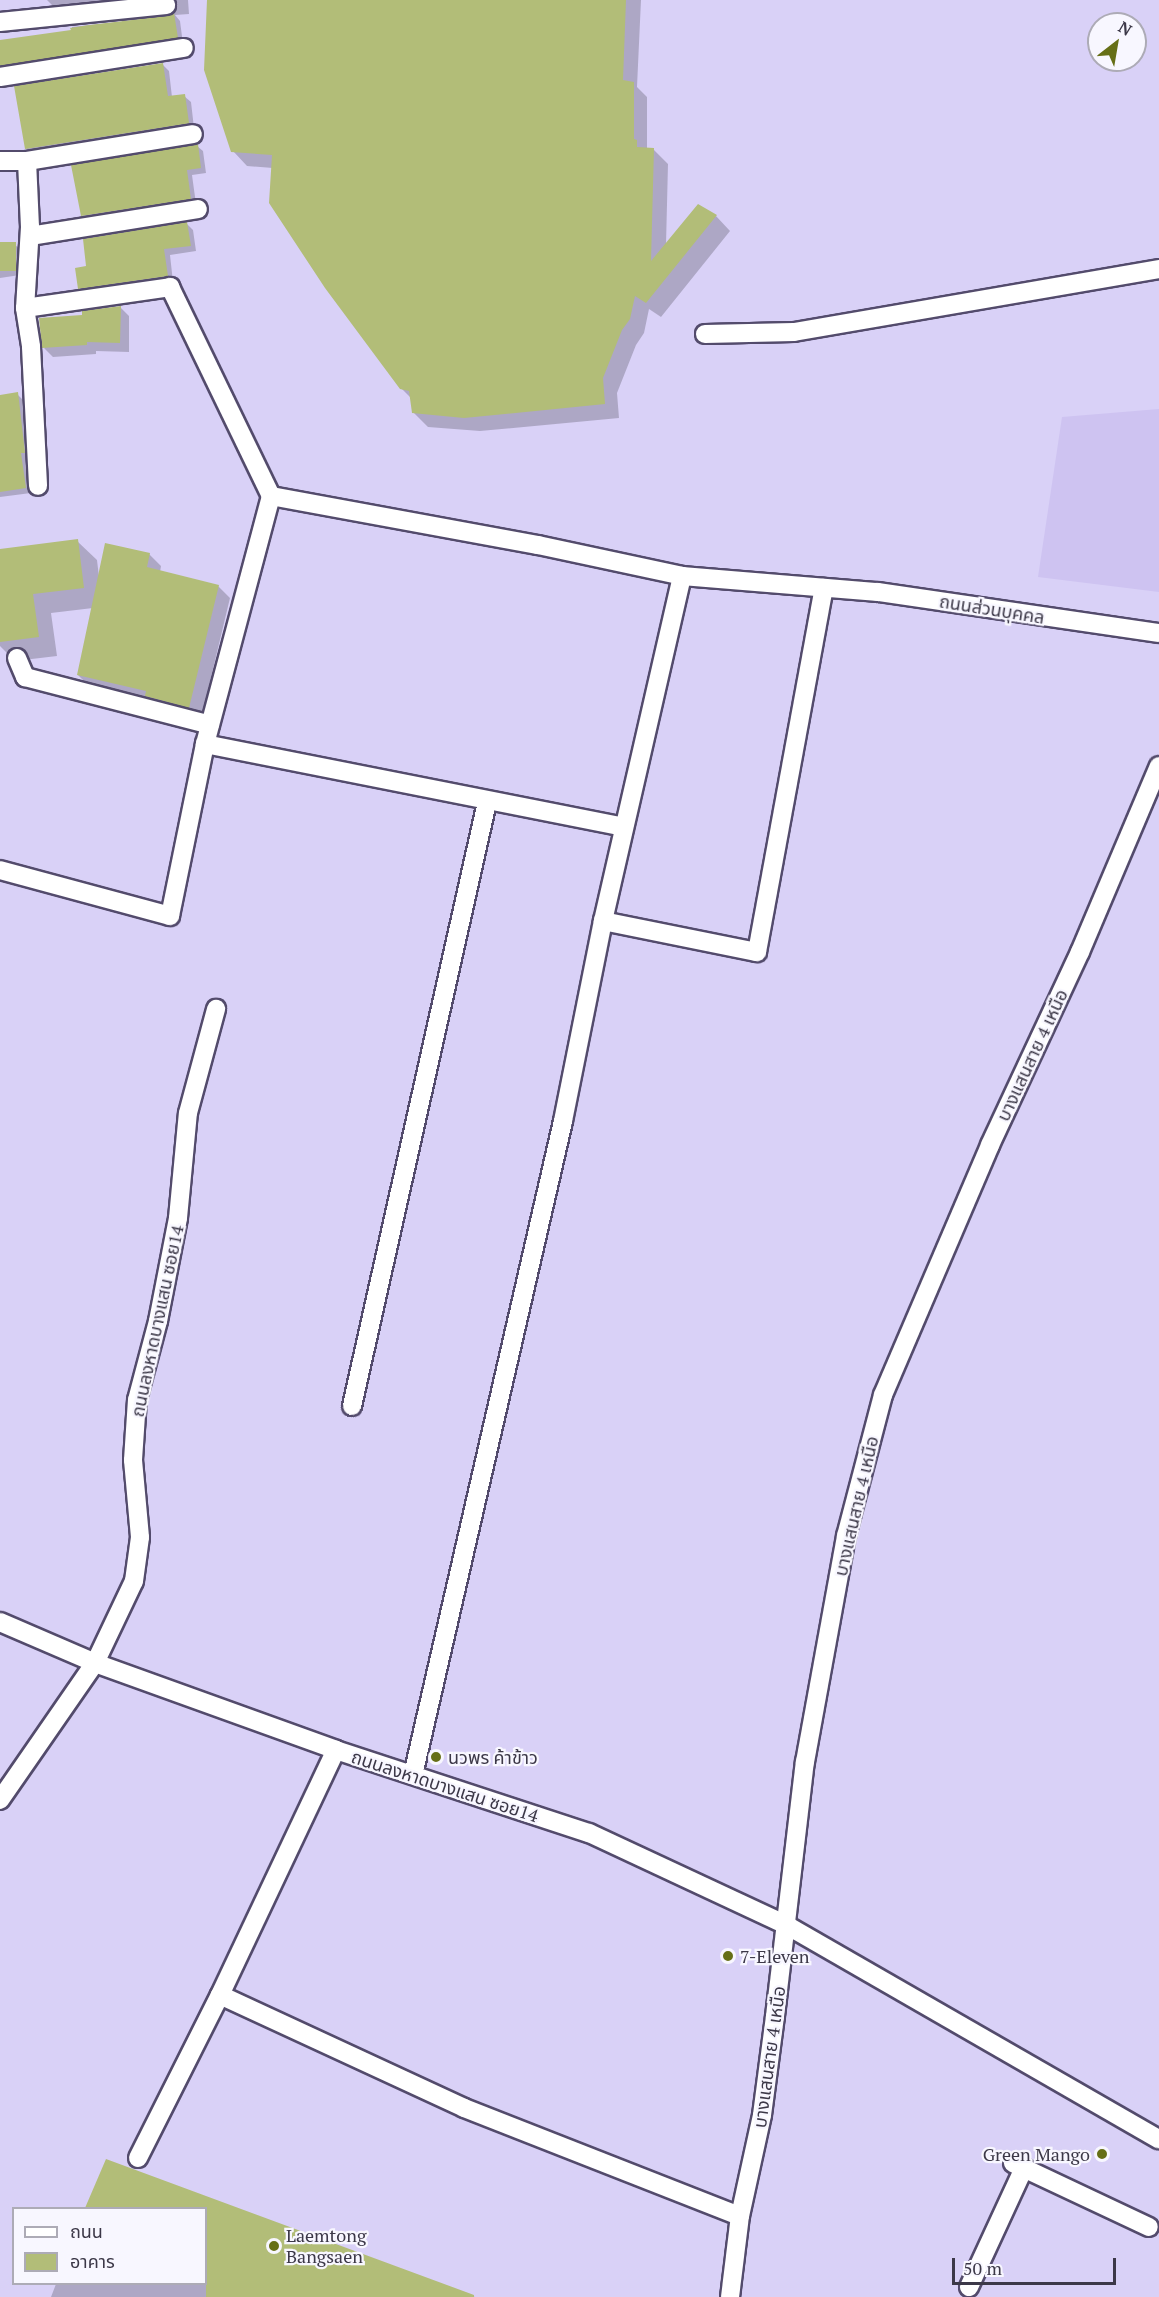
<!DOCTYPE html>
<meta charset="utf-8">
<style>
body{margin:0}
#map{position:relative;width:1159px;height:2297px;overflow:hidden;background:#d9d1f7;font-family:"PT Serif","Noto Sans Thai",serif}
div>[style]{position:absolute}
.built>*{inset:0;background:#cec3f1}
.shadow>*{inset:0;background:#0003}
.building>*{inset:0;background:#b2bd78;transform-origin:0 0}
.roads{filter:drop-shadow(2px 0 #534b6c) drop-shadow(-2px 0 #534b6c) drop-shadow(0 2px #534b6c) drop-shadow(0 -2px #534b6c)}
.minor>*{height:18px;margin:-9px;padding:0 9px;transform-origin:9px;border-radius:9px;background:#fff}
.dots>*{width:16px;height:16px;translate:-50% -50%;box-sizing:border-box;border:3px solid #f8f7ff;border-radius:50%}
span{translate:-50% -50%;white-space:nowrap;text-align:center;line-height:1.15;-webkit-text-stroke:4.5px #f8f7ff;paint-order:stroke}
.street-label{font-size:18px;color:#3c3848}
.poi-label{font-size:18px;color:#3c3848}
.left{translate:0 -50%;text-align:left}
.right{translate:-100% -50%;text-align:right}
.legend{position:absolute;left:12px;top:2207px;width:195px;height:78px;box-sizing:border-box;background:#f8f7ff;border:2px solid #adabb6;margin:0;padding:8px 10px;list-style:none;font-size:18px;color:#3c3848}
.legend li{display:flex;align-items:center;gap:12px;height:30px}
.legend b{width:30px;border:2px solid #adabb6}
.north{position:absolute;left:1087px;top:12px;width:60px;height:60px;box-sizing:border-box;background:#f8f7ff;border:2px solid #adabb6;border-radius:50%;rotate:31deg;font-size:16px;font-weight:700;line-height:24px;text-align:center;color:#3c3848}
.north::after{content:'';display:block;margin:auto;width:21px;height:27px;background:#666f17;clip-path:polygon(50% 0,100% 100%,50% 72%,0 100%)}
.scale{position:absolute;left:952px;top:2258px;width:164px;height:27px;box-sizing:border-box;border:3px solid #3c3848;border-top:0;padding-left:8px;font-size:18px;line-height:21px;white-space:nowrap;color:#3c3848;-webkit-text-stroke:4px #f8f7ff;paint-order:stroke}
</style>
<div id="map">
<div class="built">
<i style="clip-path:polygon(1159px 409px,1159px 592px,1038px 577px,1062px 417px)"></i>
</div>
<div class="shadow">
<i style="clip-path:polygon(47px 0,188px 0,189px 14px,175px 15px,180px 21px,183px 44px,7px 71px,1px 65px,0 41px,72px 31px,72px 27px,122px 22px,122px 19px,88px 22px,81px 16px,65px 18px)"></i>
<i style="clip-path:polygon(208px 0,641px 0,637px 87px,647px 97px,647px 149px,654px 150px,668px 164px,666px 245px,716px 216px,730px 231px,661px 317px,649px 309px,644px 333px,636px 345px,617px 393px,619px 418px,480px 431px,428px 427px,413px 412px,411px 398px,401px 388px,273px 168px,247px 166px,233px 151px)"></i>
<i style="clip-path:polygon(162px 64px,169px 71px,172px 97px,184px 96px,191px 102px,194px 128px,33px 155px,26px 148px,16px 87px)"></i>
<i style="clip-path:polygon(197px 146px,203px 151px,206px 173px,192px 175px,196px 204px,88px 221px,82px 216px)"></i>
<i style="clip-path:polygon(187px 224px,193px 230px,196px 251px,170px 255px,173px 282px,86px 294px,80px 288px,88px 267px)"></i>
<i style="clip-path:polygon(15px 245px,20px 249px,20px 275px,0 278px,0 247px)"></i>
<i style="clip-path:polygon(120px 307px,129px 316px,129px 352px,96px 351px,96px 354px,53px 357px,44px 348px,84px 316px)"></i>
<i style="clip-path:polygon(17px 394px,23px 400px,30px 458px,26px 458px,31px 493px,0 497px,0 396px)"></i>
<i style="clip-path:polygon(77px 541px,97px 560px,99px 577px,149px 554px,161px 566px,160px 572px,218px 586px,230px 598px,201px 719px,90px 687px,78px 675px,93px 608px,51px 613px,57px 656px,15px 661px,0 646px,0 550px)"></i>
<i style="clip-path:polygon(106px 2161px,475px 2297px,51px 2297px,56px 2284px,206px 2284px,206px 2208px,87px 2208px)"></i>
</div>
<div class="building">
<i style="clip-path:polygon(207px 0,626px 0,623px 80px,634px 82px,634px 139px,637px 140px,637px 147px,654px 148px,651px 261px,698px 204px,717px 215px,646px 303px,635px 296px,630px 319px,622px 330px,603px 378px,605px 404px,464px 418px,412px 413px,409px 391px,400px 389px,325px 288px,269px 203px,272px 155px,231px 152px,204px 70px)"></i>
<i style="clip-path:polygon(174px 13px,178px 38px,0 66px,0 40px,71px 30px,70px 28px,89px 25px,167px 16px)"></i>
<i style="clip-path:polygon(163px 63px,168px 96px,185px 94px,189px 123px,191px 123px,25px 149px,14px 86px)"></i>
<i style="clip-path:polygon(198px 144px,201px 168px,187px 170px,191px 199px,81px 216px,71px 165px)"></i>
<i style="clip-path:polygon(187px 222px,191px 246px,164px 249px,168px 276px,78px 289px,75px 268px,86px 266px,83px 239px)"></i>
<i style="left:16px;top:242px;width:29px;height:16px;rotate:90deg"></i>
<i style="clip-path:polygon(121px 306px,120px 343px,87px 342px,87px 345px,42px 348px,39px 318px,82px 315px,82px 311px)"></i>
<i style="clip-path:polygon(18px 392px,25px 453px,21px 453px,26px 488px,0 492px,0 395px)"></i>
<i style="clip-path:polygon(78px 539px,84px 588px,33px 594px,39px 637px,0 642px,0 549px)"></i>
<i style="clip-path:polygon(105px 543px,150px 553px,147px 567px,219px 585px,189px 708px,145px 696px,146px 691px,77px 675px)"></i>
<i style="clip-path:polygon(106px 2159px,474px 2295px,474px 2297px,206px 2297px,206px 2208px,85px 2208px)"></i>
</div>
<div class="roads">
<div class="minor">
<i style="left:0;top:22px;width:167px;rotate:-5.8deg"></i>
<i style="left:0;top:77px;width:186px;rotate:-9deg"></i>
<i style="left:0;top:161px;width:27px"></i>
<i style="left:27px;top:161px;width:168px;rotate:-9.2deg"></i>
<i style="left:27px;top:161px;width:66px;rotate:87.4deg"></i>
<i style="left:30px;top:227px;width:81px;rotate:93.5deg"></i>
<i style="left:25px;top:308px;width:39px;rotate:81deg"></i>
<i style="left:31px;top:347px;width:139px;rotate:87.1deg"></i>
<i style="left:30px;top:236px;width:170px;rotate:-9.1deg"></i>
<i style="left:25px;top:308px;width:147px;rotate:-8.2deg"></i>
<i style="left:170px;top:287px;width:232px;rotate:64.2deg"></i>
<i style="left:271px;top:496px;width:271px;rotate:10.4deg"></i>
<i style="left:538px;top:545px;width:147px;rotate:12.1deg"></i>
<i style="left:682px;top:576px;width:197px;rotate:4.7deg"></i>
<i style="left:878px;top:592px;width:284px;rotate:8.3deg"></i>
<i style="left:705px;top:334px;width:89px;rotate:-1.3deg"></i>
<i style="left:794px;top:332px;width:370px;rotate:-9.8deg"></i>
<i style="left:17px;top:658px;width:21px;rotate:67deg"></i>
<i style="left:25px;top:677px;width:191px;rotate:14.5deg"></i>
<i style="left:205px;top:744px;width:427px;rotate:11.2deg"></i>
<i style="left:0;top:870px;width:176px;rotate:15.1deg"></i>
<i style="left:170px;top:916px;width:176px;rotate:-78.5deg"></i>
<i style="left:205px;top:744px;width:257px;rotate:-75.1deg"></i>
<i style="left:603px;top:921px;width:157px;rotate:11.4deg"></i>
<i style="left:757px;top:952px;width:370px;rotate:-79.6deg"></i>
<i style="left:352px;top:1406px;width:619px;rotate:-77.4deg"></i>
<i style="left:0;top:1622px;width:103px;rotate:23.3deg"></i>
<i style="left:95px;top:1663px;width:256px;rotate:19.8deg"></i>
<i style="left:336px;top:1750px;width:266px;rotate:18.2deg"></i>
<i style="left:589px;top:1833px;width:220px;rotate:25deg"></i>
<i style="left:788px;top:1926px;width:428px;rotate:29.9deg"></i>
<i style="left:413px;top:1775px;width:671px;rotate:-77.08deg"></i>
<i style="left:563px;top:1121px;width:204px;rotate:-78.7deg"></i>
<i style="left:603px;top:921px;width:354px;rotate:-77.1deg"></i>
<i style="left:0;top:1800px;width:167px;rotate:-55.3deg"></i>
<i style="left:95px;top:1663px;width:91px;rotate:-64.6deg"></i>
<i style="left:134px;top:1581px;width:44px;rotate:-82.2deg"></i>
<i style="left:140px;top:1537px;width:77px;rotate:-95.2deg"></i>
<i style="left:133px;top:1460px;width:60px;rotate:-86.2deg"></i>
<i style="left:137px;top:1400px;width:82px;rotate:-75.1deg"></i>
<i style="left:158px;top:1321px;width:105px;rotate:-79deg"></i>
<i style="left:178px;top:1218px;width:105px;rotate:-84.6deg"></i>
<i style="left:188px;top:1113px;width:108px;rotate:-74.9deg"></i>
<i style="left:220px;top:1995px;width:269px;rotate:24.8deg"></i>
<i style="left:464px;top:2108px;width:296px;rotate:21.4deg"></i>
<i style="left:138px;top:2158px;width:182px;rotate:-63.3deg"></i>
<i style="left:220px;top:1995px;width:271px;rotate:-64.7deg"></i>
<i style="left:1013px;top:2163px;width:150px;rotate:25.2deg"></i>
<i style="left:969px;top:2287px;width:131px;rotate:-65.2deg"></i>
<i style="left:730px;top:2297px;width:82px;rotate:-83deg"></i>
<i style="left:740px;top:2216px;width:103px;rotate:-77.7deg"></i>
<i style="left:762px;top:2115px;width:100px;rotate:-82.5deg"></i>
<i style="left:775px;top:2016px;width:256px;rotate:-83.3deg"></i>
<i style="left:805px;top:1762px;width:230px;rotate:-79.7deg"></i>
<i style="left:846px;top:1536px;width:146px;rotate:-75.3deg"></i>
<i style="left:883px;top:1395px;width:272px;rotate:-66.8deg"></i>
<i style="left:990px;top:1145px;width:213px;rotate:-65deg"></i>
<i style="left:1080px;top:952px;width:202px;rotate:-67deg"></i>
</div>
</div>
<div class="dots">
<i style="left:436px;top:1757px;background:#666f17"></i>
<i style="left:728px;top:1956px;background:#666f17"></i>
<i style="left:1102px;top:2154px;background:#666f17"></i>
<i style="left:274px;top:2246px;background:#666f17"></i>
</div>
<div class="street-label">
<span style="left:992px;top:609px;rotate:9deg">ถนนส่วนบุคคล</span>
<span style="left:1032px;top:1055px;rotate:-65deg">บางแสนสาย 4 เหนือ</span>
<span style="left:157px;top:1321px;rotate:-78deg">ถนนลงหาดบางแสน ซอย14</span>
<span style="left:856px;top:1506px;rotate:-77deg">บางแสนสาย 4 เหนือ</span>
<span style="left:445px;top:1786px;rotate:18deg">ถนนลงหาดบางแสน ซอย14</span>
<span style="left:769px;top:2057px;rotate:-82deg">บางแสนสาย 4 เหนือ</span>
</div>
<div class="poi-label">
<span class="left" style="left:448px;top:1757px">นวพร ค้าข้าว</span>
<span class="left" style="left:740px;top:1956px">7-Eleven</span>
<span class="right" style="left:1090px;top:2154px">Green Mango</span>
<span class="left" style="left:286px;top:2246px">Laemtong<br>Bangsaen</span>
</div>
<ul class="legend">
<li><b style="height:8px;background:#fff"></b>ถนน</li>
<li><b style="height:16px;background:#b2bd78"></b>อาคาร</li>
</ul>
<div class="north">N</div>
<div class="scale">50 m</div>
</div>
